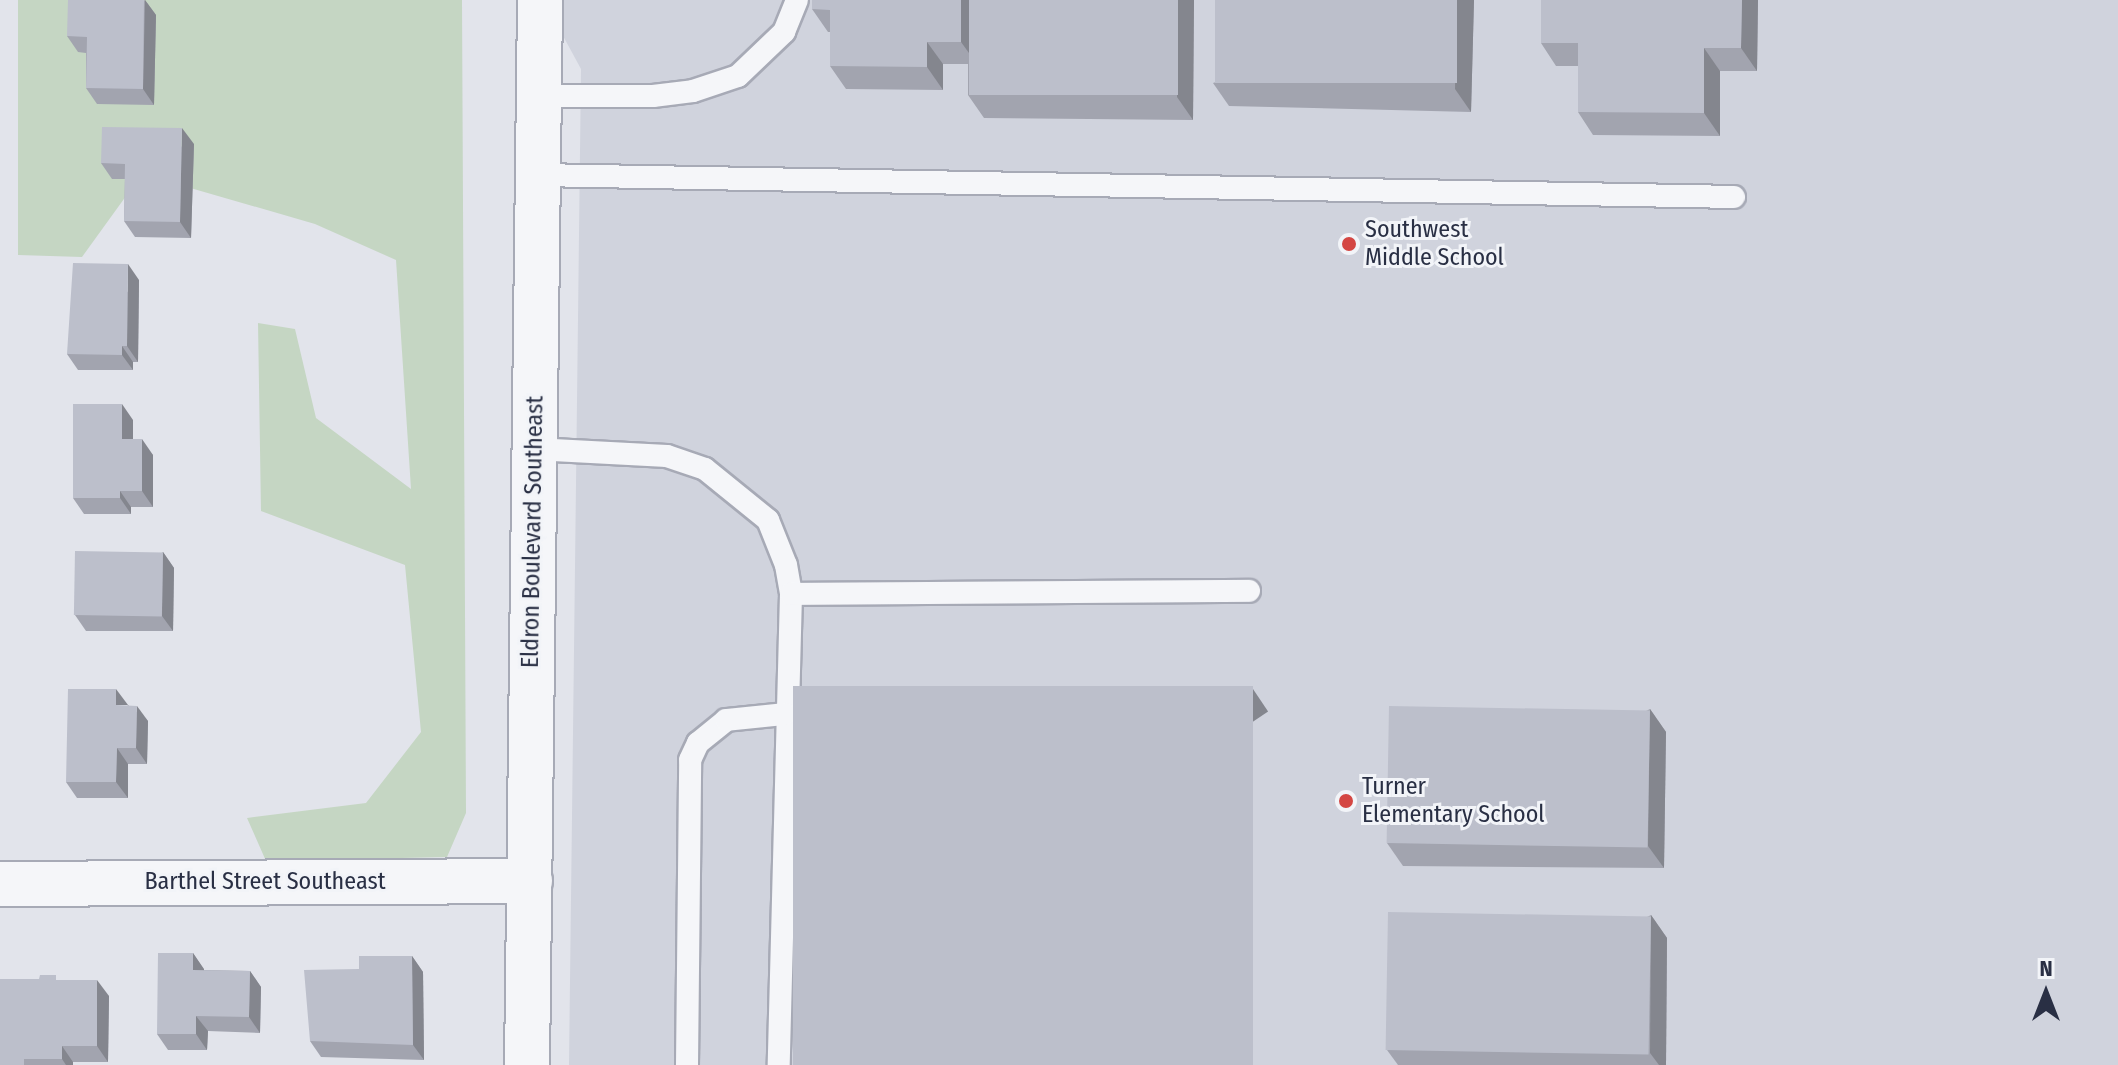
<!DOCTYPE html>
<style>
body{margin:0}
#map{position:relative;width:2118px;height:1065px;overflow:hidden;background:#e2e4eb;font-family:"Fira Sans Condensed",sans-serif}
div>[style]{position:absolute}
.built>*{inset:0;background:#d0d3dd}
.green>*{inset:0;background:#c5d6c3}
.roads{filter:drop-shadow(2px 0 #a7aab6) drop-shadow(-2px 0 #a7aab6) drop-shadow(0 2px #a7aab6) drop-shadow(0 -2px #a7aab6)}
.service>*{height:22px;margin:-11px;padding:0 11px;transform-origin:11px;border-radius:11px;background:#f5f6f9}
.minor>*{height:44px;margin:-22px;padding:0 22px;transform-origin:22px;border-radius:22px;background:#f5f6f9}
.tertiary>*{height:44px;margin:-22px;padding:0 22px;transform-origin:22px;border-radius:22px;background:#f5f6f9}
.wall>*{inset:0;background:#a2a4af}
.shaded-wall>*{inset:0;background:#84868e;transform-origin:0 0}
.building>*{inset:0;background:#bcbfcb;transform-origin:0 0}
.dots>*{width:22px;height:22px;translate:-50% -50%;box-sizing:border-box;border:4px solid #f2f4f8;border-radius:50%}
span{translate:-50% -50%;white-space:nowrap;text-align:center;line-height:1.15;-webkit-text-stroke:6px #f2f4f8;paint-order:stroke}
.poi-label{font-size:24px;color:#292f44}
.left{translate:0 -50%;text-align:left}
.street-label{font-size:24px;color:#292f44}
.north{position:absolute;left:2006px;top:953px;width:80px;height:80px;-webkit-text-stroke:6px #f2f4f8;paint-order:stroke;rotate:0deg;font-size:22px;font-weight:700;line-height:32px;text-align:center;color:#292f44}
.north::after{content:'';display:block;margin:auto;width:28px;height:36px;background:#292f44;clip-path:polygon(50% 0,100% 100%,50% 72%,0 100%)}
</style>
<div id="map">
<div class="built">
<i style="clip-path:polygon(563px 0,2118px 0,2118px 1065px,569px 1065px,581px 69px,562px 34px)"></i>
</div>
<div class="green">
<i style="clip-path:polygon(18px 0,462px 0,466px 813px,447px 857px,266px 861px,247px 818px,366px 803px,421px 732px,405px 565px,261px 511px,258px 323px,295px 329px,316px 418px,411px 489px,396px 260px,315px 224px,142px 174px,82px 257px,18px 255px)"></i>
</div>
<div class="roads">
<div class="service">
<i style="left:539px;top:96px;width:114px"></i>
<i style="left:653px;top:96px;width:40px;rotate:-7.1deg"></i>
<i style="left:693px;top:91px;width:47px;rotate:-18.4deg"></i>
<i style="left:738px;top:76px;width:64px;rotate:-43.7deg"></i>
<i style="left:784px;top:32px;width:35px;rotate:-68deg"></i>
<i style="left:537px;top:175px;width:1197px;rotate:1.05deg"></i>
<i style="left:534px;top:449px;width:133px;rotate:3deg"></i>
<i style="left:667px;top:456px;width:40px;rotate:18.9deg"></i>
<i style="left:705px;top:469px;width:81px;rotate:39deg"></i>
<i style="left:768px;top:520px;width:48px;rotate:68.2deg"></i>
<i style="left:786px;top:565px;width:29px;rotate:80deg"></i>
<i style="left:791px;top:594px;width:471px;rotate:91.5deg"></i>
<i style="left:791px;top:594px;width:458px;rotate:-0.4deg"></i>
<i style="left:687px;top:1065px;width:305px;rotate:-89.4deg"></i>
<i style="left:690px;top:760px;width:19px;rotate:-65deg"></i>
<i style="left:698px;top:743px;width:36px;rotate:-39deg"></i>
<i style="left:726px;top:720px;width:59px;rotate:-5.8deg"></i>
</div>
<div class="minor">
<i style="left:0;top:884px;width:530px;rotate:-0.32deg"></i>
</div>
<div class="tertiary">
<i style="left:527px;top:1065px;width:1065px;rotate:-89.3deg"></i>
</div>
</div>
<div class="wall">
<i style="clip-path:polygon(145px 0,156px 15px,154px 105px,97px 104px,86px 88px,86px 53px,78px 52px,67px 36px)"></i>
<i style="clip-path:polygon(812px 0,1194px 0,1193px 120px,984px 118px,968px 95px,968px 64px,943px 64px,943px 90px,846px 89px,830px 66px,830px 32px,828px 32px,812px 9px)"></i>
<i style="clip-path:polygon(1474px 0,1471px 112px,1229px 106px,1213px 83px)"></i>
<i style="clip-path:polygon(1541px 0,1758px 0,1757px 71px,1720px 71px,1720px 136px,1593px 135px,1578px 112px,1578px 66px,1556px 66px,1541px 43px)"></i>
<i style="clip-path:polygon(194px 144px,191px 238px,135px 237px,124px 221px,125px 179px,112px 179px,101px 163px)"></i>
<i style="clip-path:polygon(139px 280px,138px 362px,133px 362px,133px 370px,78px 370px,67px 354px)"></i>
<i style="clip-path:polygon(133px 420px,133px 439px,153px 455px,153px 507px,131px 507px,131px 514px,84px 514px,73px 498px)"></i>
<i style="clip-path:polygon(163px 552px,174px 568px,173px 631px,86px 631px,75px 615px)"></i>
<i style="clip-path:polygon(128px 705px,148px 721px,147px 764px,128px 764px,128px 798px,77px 798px,66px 782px)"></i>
<i style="clip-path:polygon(1650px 709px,1666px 732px,1664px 868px,1403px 866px,1387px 843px)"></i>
<i style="clip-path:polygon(1651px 915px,1667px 938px,1666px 1065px,1398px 1065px,1387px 1050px)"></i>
<i style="clip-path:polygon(193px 953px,204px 970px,250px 971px,261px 987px,260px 1033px,208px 1031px,207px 1050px,168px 1050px,157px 1034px)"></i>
<i style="clip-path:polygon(412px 956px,423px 972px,424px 1060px,321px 1057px,310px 1041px,359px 969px)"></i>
<i style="clip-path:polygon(59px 980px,109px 996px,108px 1062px,73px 1062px,73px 1065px,0 1065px)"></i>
</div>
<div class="shaded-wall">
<i style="clip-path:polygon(145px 0,156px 15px,154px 105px,143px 89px)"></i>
<i style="clip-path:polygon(961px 0,970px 0,977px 64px,961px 42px)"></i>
<i style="clip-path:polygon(1178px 0,1194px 0,1193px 120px,1177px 97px)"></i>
<i style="clip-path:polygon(1457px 0,1474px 0,1471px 112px,1455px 89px)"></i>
<i style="clip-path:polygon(1742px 0,1758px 0,1757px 71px,1741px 48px)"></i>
<i style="clip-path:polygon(927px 42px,943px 64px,943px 90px,927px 67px)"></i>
<i style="clip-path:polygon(1704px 48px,1720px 71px,1720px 136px,1704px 113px)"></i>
<i style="clip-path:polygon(182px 128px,194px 144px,191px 238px,180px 222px)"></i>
<i style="clip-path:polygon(128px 264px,139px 280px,138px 362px,127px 346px)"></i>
<i style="clip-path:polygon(122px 346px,133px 362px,133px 370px,122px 355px)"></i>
<i style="clip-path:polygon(122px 404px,133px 420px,133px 455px,122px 439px)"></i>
<i style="clip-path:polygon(142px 439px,153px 455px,153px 507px,142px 491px)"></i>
<i style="clip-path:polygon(120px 491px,131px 507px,131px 514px,120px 498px)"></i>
<i style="clip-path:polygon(163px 552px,174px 568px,173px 631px,162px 616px)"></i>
<i style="clip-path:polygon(116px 689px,128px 705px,116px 705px)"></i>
<i style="left:1253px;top:689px;width:27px;height:376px;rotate:56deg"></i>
<i style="clip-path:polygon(137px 706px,148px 721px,147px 764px,136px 748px)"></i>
<i style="clip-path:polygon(1650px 709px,1666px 732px,1664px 868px,1648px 846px)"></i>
<i style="clip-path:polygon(117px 748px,128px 764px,128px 798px,116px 782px)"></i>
<i style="clip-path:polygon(1651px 915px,1667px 938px,1666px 1065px,1659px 1065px,1650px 1053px)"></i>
<i style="clip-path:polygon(193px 953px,204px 969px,204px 985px,193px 970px)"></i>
<i style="clip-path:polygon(412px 956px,423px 972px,424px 1060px,413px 1045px)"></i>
<i style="clip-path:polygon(250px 971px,261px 987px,260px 1033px,249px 1017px)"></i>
<i style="clip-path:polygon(97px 980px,109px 996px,108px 1062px,97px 1046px)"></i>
<i style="clip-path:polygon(196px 1016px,208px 1031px,207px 1050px,196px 1034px)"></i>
<i style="clip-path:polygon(62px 1046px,73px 1062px,73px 1065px,66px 1065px,62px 1059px)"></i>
</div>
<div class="building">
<i style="clip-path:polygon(68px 0,144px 0,143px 89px,86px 88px,87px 37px,67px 36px)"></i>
<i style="clip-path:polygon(812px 0,961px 0,961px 42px,927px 42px,927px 67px,830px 66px,830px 10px,812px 9px)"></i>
<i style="left:969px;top:0;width:209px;height:95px"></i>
<i style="left:1215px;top:0;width:242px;height:83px"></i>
<i style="clip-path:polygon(1541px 0,1742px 0,1741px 48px,1704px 48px,1704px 113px,1578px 112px,1578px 43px,1541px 43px)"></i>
<i style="clip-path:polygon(102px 127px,182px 128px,180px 222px,124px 221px,125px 164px,101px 163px)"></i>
<i style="clip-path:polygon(73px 263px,128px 264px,127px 346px,122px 346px,122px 355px,67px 354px)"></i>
<i style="clip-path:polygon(73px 404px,122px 404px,122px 439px,142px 439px,142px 491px,120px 491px,120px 498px,73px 498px)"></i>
<i style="left:75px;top:551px;width:88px;height:64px;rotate:1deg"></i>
<i style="left:793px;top:686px;width:460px;height:379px"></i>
<i style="clip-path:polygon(68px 689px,116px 689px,116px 705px,137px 706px,136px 748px,117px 748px,116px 782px,66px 782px)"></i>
<i style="left:1389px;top:706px;width:261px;height:137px;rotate:1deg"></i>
<i style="left:1388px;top:912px;width:263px;height:138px;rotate:1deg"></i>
<i style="clip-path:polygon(158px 953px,193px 953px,193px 970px,250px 971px,249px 1017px,196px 1016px,196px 1034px,157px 1034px)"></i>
<i style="clip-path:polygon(359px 956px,412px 956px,413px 1045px,310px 1041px,304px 970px,359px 969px)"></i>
<i style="clip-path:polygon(40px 975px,56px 975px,56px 980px,97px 980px,97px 1046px,62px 1046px,62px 1059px,24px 1059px,24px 1065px,0 1065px,0 979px,39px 979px)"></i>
</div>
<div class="dots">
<i style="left:1349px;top:244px;background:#d44643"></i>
<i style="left:1346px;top:801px;background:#d44643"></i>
</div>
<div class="poi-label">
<span class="left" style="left:1365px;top:244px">Southwest<br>Middle School</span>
<span class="left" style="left:1362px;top:801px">Turner<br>Elementary School</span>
</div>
<div class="street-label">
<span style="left:533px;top:532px;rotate:-89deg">Eldron Boulevard Southeast</span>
<span style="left:265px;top:882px">Barthel Street Southeast</span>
</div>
<div class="north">N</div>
</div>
